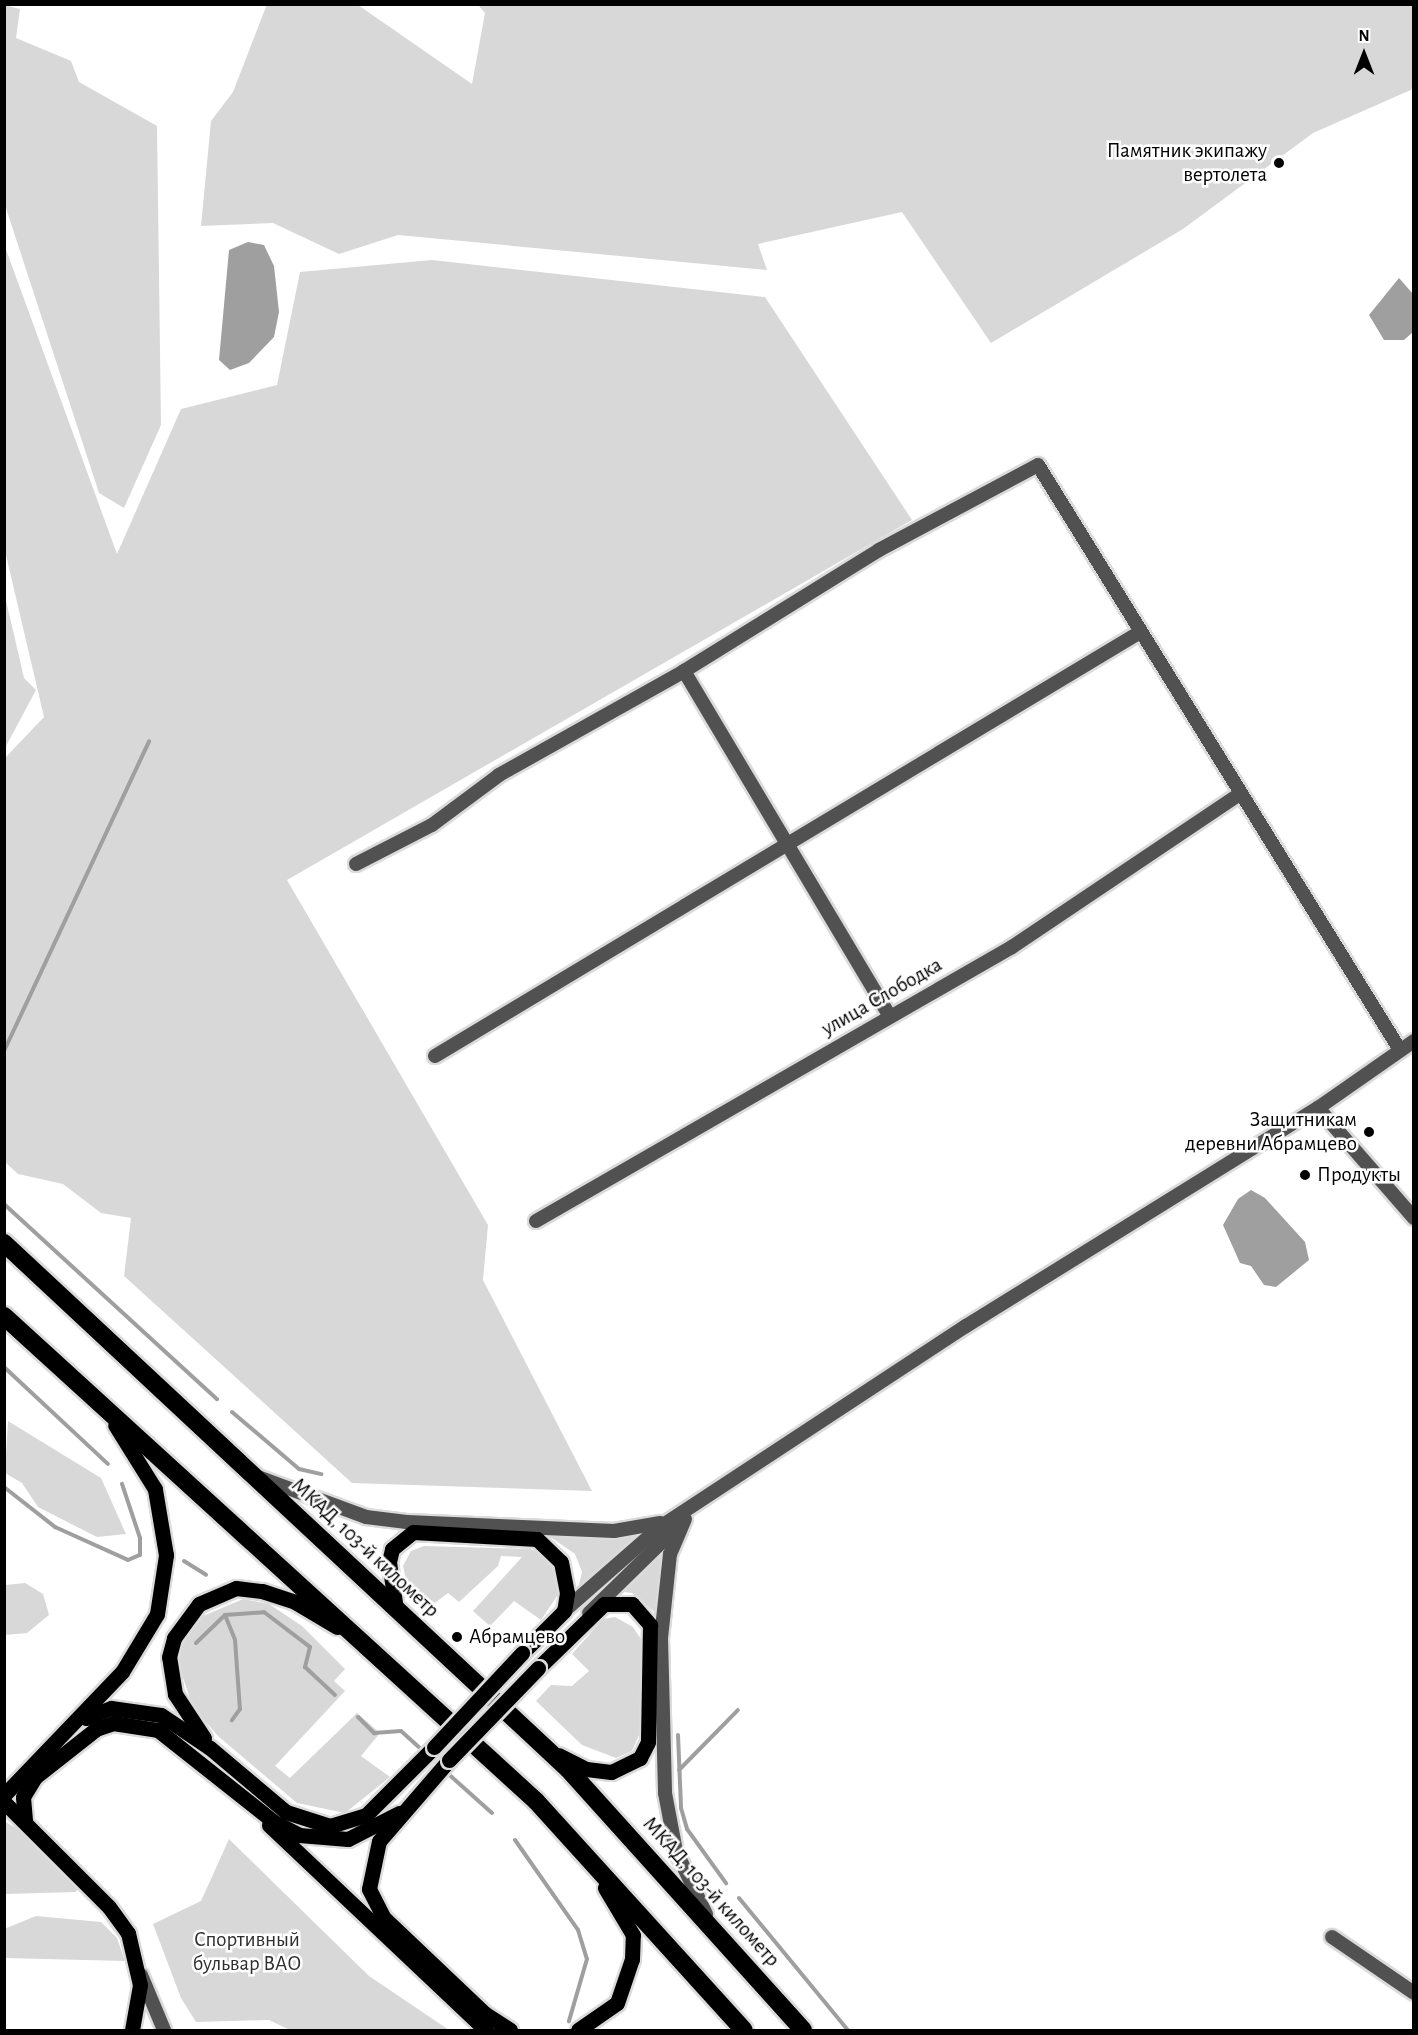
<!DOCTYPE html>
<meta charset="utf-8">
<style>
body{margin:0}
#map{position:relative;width:1418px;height:2035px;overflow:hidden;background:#fff;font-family:"Alegreya Sans",sans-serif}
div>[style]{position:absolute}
.green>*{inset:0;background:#d8d8d8}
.water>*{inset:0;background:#9f9f9f}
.stream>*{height:4px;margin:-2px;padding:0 2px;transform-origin:2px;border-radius:2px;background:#9f9f9f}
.roads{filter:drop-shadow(2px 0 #dbdbdb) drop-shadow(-2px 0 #dbdbdb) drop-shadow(0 2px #dbdbdb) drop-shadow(0 -2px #dbdbdb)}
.minor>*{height:14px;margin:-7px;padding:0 7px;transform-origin:7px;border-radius:7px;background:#515151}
.major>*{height:15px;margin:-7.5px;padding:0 7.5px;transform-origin:7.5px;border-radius:7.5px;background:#000}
.highway>*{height:18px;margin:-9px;padding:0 9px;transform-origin:9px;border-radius:9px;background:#000}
.bridges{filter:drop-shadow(2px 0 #dbdbdb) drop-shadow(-2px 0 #dbdbdb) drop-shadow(0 2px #dbdbdb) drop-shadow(0 -2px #dbdbdb)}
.major-bridge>*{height:15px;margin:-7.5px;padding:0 7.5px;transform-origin:7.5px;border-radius:7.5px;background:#000}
.dots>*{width:16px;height:16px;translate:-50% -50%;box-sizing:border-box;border:3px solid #fff;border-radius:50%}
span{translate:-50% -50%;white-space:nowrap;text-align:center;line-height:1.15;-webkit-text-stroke:5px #fff;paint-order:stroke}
.poi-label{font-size:21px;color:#000}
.right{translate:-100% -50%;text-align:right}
.left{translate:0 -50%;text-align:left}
.street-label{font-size:21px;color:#000}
.park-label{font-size:21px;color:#2f2f2f}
.frame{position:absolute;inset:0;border:6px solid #000;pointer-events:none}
.north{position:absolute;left:1334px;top:24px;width:60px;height:60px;-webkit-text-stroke:4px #fff;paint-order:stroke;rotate:0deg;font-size:16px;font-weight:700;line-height:24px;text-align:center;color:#000}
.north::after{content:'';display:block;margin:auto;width:21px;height:27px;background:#000;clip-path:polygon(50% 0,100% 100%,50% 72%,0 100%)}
</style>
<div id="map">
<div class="green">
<i style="clip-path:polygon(267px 4px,358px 5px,472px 84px,485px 13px,478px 5px,1413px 5px,1413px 89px,1313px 133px,1183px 229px,991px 343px,902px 212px,758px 244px,767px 270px,398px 235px,339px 254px,273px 223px,201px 226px,211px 121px,233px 92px)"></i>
<i style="clip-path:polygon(4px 5px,20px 9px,16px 38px,71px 61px,79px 82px,157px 126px,161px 425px,124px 508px,99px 493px,5px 205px)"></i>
<i style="clip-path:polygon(4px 244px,117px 554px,181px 409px,277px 385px,300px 272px,432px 260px,765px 297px,912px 520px,287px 880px,488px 1225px,483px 1280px,592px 1491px,352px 1483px,124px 1276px,131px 1218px,101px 1213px,63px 1184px,18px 1174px,5px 1162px,5px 758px,44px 717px,5px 551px)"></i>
<i style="clip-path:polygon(5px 596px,24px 678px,36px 690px,5px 748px)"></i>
<i style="clip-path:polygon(8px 1421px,101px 1478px,126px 1534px,97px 1537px,38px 1507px,22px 1483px,5px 1473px)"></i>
<i style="clip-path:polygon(546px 1534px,642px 1535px,578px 1589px,582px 1572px,575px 1554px)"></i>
<i style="clip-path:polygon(662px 1545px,657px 1594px,658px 1615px,632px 1593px,616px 1591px)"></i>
<i style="clip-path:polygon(424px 1546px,531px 1549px,549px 1557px,559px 1577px,559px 1593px,541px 1620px,514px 1601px,490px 1626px,473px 1611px,522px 1557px,501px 1556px,498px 1566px,459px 1602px,448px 1593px,435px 1603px,407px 1584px,403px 1566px,411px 1551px)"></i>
<i style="clip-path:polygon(25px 1583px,43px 1594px,49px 1615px,27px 1633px,5px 1635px,5px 1585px)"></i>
<i style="clip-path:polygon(243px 1599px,269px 1604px,302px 1626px,345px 1669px,334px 1681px,345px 1691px,275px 1766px,290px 1778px,357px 1713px,380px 1733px,361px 1756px,390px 1777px,345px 1813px,297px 1803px,218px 1736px,193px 1707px,178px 1663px,181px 1640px,196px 1619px)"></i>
<i style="clip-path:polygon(615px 1617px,633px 1627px,643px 1642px,639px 1735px,632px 1751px,616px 1758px,582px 1745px,536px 1701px,551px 1685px,572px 1686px,589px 1671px,572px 1654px,603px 1619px)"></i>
<i style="clip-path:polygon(4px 1821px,26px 1834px,78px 1887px,76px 1892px,5px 1894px)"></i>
<i style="clip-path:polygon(229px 1839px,369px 1976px,449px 2030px,290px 2030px,269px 2020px,196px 2022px,181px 1998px,153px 1924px,201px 1901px)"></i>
<i style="clip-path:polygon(36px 1916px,101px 1922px,117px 1938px,125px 1961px,5px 1958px,4px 1929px)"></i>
</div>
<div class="water">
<i style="clip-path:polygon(248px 242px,264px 245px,274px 266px,279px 312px,274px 337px,249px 363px,230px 370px,219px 360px,229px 250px)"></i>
<i style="clip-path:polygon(1399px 278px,1413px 294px,1413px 332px,1404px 340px,1384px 340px,1369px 315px)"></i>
<i style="clip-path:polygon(1251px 1190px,1265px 1198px,1305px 1242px,1309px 1260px,1276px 1287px,1264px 1285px,1251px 1266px,1240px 1263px,1223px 1225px,1238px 1199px)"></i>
</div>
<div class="stream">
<i style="left:4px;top:1051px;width:342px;rotate:-64.9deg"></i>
<i style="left:4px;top:1204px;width:289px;rotate:42.5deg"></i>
<i style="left:4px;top:1367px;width:142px;rotate:43deg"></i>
<i style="left:232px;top:1412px;width:88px;rotate:40.4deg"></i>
<i style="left:299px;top:1469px;width:23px;rotate:13deg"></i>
<i style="left:4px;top:1487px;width:65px;rotate:38.1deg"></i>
<i style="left:55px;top:1527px;width:80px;rotate:24.3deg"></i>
<i style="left:128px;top:1560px;width:13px;rotate:-23deg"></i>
<i style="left:140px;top:1555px;width:17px;rotate:-90deg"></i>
<i style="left:140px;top:1538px;width:57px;rotate:-108.4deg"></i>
<i style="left:184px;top:1561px;width:26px;rotate:32deg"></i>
<i style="left:225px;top:1615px;width:27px;rotate:68deg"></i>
<i style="left:235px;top:1640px;width:69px;rotate:85.9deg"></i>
<i style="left:240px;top:1709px;width:14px;rotate:126deg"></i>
<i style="left:196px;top:1643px;width:40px;rotate:-44deg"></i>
<i style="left:225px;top:1615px;width:39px;rotate:-4deg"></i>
<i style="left:264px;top:1612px;width:58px;rotate:37.3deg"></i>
<i style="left:310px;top:1647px;width:21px;rotate:104deg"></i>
<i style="left:305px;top:1667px;width:41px;rotate:43deg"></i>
<i style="left:358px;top:1717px;width:23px;rotate:45deg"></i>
<i style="left:374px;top:1733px;width:27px;rotate:-4deg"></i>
<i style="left:401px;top:1731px;width:31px;rotate:42deg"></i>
<i style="left:678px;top:1735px;width:73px;rotate:87.6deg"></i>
<i style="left:681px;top:1808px;width:22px;rotate:74deg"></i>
<i style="left:687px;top:1829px;width:67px;rotate:54.2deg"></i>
<i style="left:679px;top:1770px;width:84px;rotate:-45.5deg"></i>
<i style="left:445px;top:1771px;width:63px;rotate:41.8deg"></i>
<i style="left:515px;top:1840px;width:110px;rotate:55deg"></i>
<i style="left:578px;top:1930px;width:30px;rotate:73deg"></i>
<i style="left:587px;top:1959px;width:65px;rotate:106.2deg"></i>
<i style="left:739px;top:1898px;width:171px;rotate:50.5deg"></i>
</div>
<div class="roads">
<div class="minor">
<i style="left:684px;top:671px;width:402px;rotate:59.2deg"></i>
<i style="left:356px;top:864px;width:85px;rotate:-27.2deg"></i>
<i style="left:432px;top:825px;width:84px;rotate:-36.7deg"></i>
<i style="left:499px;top:775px;width:212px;rotate:-29.3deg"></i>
<i style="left:684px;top:671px;width:229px;rotate:-31.8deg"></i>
<i style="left:879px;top:550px;width:180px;rotate:-28.1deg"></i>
<i style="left:1038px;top:465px;width:688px;rotate:58.25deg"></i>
<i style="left:435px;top:1056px;width:823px;rotate:-31.02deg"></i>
<i style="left:1318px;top:1108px;width:146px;rotate:48.9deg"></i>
<i style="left:536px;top:1221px;width:549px;rotate:-29.93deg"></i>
<i style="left:1012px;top:947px;width:275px;rotate:-33.9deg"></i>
<i style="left:258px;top:1477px;width:115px;rotate:20.3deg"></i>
<i style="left:366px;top:1517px;width:41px;rotate:7deg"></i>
<i style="left:407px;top:1522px;width:207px;rotate:2.5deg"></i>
<i style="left:614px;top:1531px;width:47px;rotate:-9.9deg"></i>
<i style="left:685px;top:1519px;width:38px;rotate:113deg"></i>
<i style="left:670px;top:1554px;width:84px;rotate:96.1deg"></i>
<i style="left:661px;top:1638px;width:155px;rotate:88.5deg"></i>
<i style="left:665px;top:1793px;width:59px;rotate:79.3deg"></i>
<i style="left:676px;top:1851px;width:70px;rotate:64.5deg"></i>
<i style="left:564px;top:1611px;width:128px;rotate:-41.2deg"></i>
<i style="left:660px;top:1527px;width:366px;rotate:-33.3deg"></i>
<i style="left:966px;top:1326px;width:414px;rotate:-31.8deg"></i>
<i style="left:1318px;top:1108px;width:117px;rotate:-34.9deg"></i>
<i style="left:589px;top:1613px;width:124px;rotate:-44.3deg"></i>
<i style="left:1332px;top:1937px;width:99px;rotate:34.3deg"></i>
<i style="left:141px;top:1975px;width:60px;rotate:67.3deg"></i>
</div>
<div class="major">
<i style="left:396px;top:1609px;width:48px;rotate:-98.5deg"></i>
<i style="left:389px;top:1562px;width:13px;rotate:-77deg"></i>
<i style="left:392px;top:1549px;width:27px;rotate:-39deg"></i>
<i style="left:413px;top:1532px;width:124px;rotate:3.2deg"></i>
<i style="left:537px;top:1539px;width:33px;rotate:44deg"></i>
<i style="left:561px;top:1562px;width:32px;rotate:79deg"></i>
<i style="left:567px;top:1593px;width:18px;rotate:99deg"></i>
<i style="left:564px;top:1611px;width:59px;rotate:135deg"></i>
<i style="left:538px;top:1668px;width:92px;rotate:-44.1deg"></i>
<i style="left:604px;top:1604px;width:28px"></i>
<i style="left:632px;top:1604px;width:28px;rotate:49deg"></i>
<i style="left:650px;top:1625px;width:117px;rotate:91deg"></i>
<i style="left:648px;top:1742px;width:18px;rotate:117deg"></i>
<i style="left:640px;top:1758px;width:32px;rotate:154deg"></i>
<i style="left:611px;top:1772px;width:25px;rotate:-173deg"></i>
<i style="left:586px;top:1769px;width:30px;rotate:-153deg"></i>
<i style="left:86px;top:1718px;width:27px;rotate:-22deg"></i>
<i style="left:111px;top:1708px;width:50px;rotate:8deg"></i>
<i style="left:161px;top:1715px;width:59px;rotate:34deg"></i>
<i style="left:210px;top:1748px;width:99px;rotate:40.1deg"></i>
<i style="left:286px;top:1812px;width:46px;rotate:17.7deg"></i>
<i style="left:330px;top:1826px;width:38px;rotate:-17deg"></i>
<i style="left:366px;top:1815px;width:96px;rotate:-45deg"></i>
<i style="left:204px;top:1738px;width:53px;rotate:-123.4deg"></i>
<i style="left:175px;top:1694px;width:37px;rotate:-99deg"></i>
<i style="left:169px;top:1657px;width:20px;rotate:-75deg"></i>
<i style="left:174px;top:1638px;width:42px;rotate:-53.7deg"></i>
<i style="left:199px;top:1604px;width:40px;rotate:-23.4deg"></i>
<i style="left:236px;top:1588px;width:26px;rotate:7deg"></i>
<i style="left:262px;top:1591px;width:35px;rotate:18deg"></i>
<i style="left:295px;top:1602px;width:49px;rotate:30.8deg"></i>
<i style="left:449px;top:1760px;width:107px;rotate:130.8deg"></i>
<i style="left:379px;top:1841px;width:49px;rotate:101.8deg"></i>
<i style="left:369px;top:1889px;width:33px;rotate:63deg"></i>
<i style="left:384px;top:1918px;width:138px;rotate:43.5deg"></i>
<i style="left:484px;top:2013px;width:31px;rotate:33deg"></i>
<i style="left:4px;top:1795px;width:170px;rotate:-46.2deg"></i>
<i style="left:122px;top:1672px;width:68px;rotate:-58.9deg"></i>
<i style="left:157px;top:1614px;width:60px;rotate:-81.3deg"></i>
<i style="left:166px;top:1555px;width:67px;rotate:-99.5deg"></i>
<i style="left:155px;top:1489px;width:75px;rotate:-122deg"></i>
<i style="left:4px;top:1802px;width:148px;rotate:45deg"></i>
<i style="left:109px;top:1907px;width:32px;rotate:54deg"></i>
<i style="left:128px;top:1933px;width:53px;rotate:77deg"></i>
<i style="left:140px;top:1985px;width:46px;rotate:100.1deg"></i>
<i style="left:25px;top:1820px;width:23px;rotate:-95deg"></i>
<i style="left:23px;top:1797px;width:23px;rotate:-59deg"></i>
<i style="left:35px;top:1777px;width:78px;rotate:-38.2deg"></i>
<i style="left:96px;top:1729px;width:18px;rotate:-19deg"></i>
<i style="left:113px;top:1723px;width:46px;rotate:8.8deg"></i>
<i style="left:158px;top:1730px;width:148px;rotate:38.4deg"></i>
<i style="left:274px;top:1822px;width:28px;rotate:27deg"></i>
<i style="left:299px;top:1835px;width:49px;rotate:4.7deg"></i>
<i style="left:348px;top:1839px;width:57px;rotate:-27deg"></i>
<i style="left:269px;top:1825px;width:299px;rotate:43.4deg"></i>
<i style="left:578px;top:2030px;width:47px;rotate:-34.7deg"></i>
<i style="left:617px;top:2003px;width:46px;rotate:-71.2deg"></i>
<i style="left:632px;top:1959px;width:24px;rotate:-88deg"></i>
<i style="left:633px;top:1935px;width:55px;rotate:-120.8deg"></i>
</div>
<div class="highway">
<i style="left:4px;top:1243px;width:771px;rotate:43deg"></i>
<i style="left:568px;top:1769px;width:351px;rotate:48deg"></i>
<i style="left:4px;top:1316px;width:720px;rotate:42.35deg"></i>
<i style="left:536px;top:1801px;width:309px;rotate:47.8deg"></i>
</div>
</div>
<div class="bridges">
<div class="major-bridge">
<i style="left:434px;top:1747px;width:129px;rotate:-46.9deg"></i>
<i style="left:449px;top:1760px;width:128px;rotate:-45.9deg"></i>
</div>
</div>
<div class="dots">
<i style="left:1279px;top:163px;background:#000"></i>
<i style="left:1369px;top:1132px;background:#000"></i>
<i style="left:1305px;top:1175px;background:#000"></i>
<i style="left:457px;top:1637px;background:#000"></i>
</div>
<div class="poi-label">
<span class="right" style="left:1267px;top:163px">Памятник экипажу<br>вертолета</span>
<span class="right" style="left:1357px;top:1132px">Защитникам<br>деревни Абрамцево</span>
<span class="left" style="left:1317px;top:1175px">Продукты</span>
<span class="left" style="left:469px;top:1637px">Абрамцево</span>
</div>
<div class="street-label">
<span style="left:882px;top:997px;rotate:-30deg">улица Слободка</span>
<span style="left:365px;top:1548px;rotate:43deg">МКАД, 103-й километр</span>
<span style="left:711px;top:1892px;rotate:48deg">МКАД, 103-й километр</span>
</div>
<div class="park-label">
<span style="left:247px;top:1952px">Спортивный<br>бульвар ВАО</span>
</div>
<div class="frame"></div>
<div class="north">N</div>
</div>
